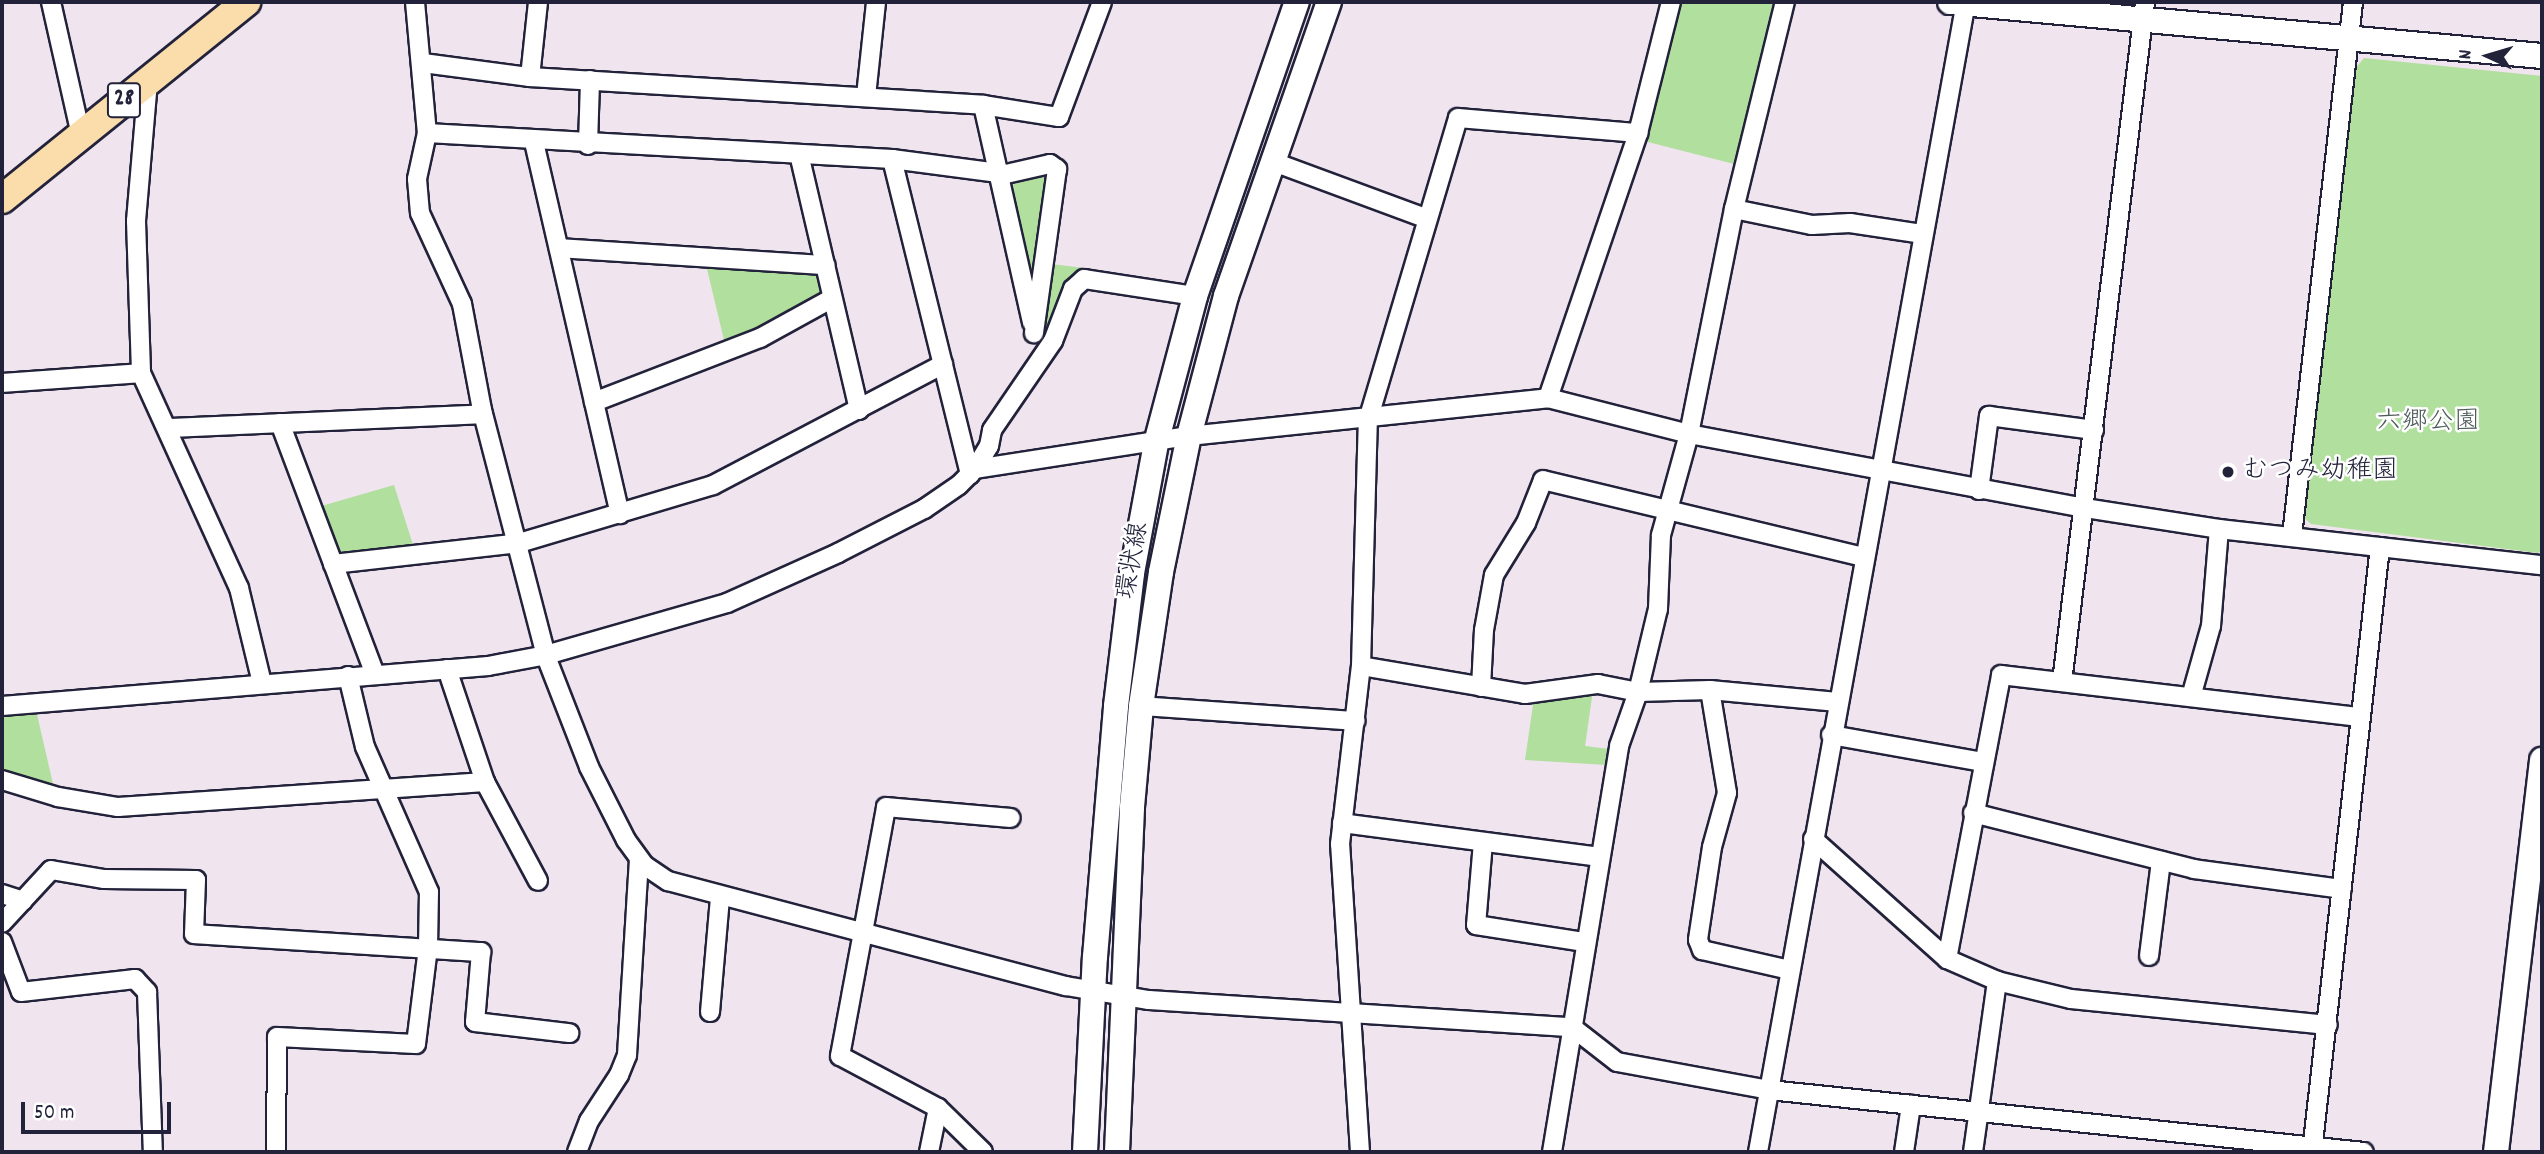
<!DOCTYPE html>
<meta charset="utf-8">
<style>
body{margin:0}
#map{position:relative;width:2544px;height:1154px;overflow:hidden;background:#f0e4ee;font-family:Dekko,"Klee One",sans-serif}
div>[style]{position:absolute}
.green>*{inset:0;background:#b1df9d}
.roads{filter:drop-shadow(2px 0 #22223b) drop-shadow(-2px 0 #22223b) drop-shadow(0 2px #22223b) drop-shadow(0 -2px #22223b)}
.street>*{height:18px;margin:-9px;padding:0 9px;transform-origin:9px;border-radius:9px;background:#fff}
.secondary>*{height:24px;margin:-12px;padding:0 12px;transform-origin:12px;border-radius:12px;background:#fff}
.primary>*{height:28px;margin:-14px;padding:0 14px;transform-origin:14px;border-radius:14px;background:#faddab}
.dots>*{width:19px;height:19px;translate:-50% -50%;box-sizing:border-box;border:4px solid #fff;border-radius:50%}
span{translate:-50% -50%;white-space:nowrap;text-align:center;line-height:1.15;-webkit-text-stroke:5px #fff;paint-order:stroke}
.shield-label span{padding:2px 5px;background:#fff;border:2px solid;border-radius:5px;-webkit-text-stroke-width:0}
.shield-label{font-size:24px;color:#22223b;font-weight:700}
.park-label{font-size:26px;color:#4d5b58}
.poi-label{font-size:26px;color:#22223b}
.left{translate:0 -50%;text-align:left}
.street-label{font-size:26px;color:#22223b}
.frame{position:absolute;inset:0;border:4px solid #22223b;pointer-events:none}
.north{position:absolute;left:2453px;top:21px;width:70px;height:70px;-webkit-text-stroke:5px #fff;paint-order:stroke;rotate:274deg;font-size:19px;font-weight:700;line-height:28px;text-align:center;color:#22223b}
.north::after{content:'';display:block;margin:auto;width:24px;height:32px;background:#22223b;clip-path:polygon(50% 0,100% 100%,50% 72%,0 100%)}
.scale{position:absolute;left:21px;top:1102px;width:150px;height:32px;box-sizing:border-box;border:4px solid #22223b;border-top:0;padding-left:9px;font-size:21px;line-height:24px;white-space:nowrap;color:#22223b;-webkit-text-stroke:5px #fff;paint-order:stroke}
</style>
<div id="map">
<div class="green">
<i style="clip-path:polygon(1679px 2px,1774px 2px,1778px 9px,1738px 165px,1644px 141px)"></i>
<i style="clip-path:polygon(2364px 58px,2542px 76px,2542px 550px,2538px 553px,2311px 524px,2301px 515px,2354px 70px)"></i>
<i style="clip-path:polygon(1044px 173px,1049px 180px,1035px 293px,1030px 295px,1007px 187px)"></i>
<i style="clip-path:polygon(712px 263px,818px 273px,822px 291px,818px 301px,731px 343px,724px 340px,707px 269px)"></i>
<i style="clip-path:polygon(1051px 264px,1093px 269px,1084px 272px,1039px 353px)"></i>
<i style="clip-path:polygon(394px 485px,414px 548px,335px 555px,318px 507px)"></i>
<i style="clip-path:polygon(1593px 690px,1585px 746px,1609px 749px,1607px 765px,1525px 760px,1534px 698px)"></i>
<i style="clip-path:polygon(36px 710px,53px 784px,52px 787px,2px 771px,2px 715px)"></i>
</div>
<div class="roads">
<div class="street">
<i style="left:51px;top:2px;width:136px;rotate:77.3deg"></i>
<i style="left:415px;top:2px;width:132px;rotate:84.8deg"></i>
<i style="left:427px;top:133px;width:47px;rotate:102.3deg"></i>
<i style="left:417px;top:179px;width:34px;rotate:85deg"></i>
<i style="left:420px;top:213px;width:100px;rotate:65.2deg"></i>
<i style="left:462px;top:304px;width:108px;rotate:79.3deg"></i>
<i style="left:482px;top:410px;width:257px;rotate:75.4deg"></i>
<i style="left:547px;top:659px;width:116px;rotate:68.7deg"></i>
<i style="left:589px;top:767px;width:82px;rotate:63.1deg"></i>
<i style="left:626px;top:840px;width:31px;rotate:54deg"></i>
<i style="left:644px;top:865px;width:29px;rotate:34deg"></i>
<i style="left:668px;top:881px;width:412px;rotate:14.8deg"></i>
<i style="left:1066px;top:986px;width:84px;rotate:9.6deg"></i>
<i style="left:1149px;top:1000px;width:424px;rotate:3.7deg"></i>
<i style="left:1572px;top:1027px;width:57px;rotate:37.9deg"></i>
<i style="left:1617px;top:1062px;width:155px;rotate:10.4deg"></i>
<i style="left:1769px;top:1090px;width:598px;rotate:5.95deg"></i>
<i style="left:423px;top:63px;width:108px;rotate:7.5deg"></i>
<i style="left:530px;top:77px;width:454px;rotate:3.5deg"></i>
<i style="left:983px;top:105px;width:77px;rotate:9deg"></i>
<i style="left:1059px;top:117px;width:123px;rotate:-69.5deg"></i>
<i style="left:530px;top:77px;width:75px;rotate:-83.9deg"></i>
<i style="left:148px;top:81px;width:141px;rotate:94.9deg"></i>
<i style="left:136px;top:221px;width:152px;rotate:88.1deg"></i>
<i style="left:141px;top:373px;width:236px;rotate:65.5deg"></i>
<i style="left:239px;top:588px;width:98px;rotate:76.4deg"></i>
<i style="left:866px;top:96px;width:95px;rotate:-83.9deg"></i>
<i style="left:983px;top:105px;width:223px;rotate:77.3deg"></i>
<i style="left:427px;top:133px;width:466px;rotate:3.2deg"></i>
<i style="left:892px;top:159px;width:115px;rotate:7.5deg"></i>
<i style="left:1006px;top:174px;width:45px;rotate:-12.8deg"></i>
<i style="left:1050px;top:164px;width:9px;rotate:36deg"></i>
<i style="left:1057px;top:169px;width:166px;rotate:98deg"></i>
<i style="left:534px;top:142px;width:382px;rotate:77deg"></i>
<i style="left:588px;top:145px;width:65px;rotate:-88.2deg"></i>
<i style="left:799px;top:154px;width:263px;rotate:76.8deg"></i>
<i style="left:892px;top:159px;width:325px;rotate:76.1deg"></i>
<i style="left:1271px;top:161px;width:164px;rotate:20.3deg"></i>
<i style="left:1734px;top:209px;width:80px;rotate:11.6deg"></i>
<i style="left:1812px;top:225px;width:38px;rotate:-3deg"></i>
<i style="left:1850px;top:223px;width:74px;rotate:8.6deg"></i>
<i style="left:559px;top:248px;width:267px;rotate:3.7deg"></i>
<i style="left:2px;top:383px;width:139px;rotate:-4.1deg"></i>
<i style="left:1548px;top:398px;width:280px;rotate:-71.2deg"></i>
<i style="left:1638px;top:133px;width:135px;rotate:-75.9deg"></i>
<i style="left:594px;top:402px;width:178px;rotate:-21.1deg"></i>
<i style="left:760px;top:338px;width:81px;rotate:-28.8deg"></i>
<i style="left:280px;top:423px;width:268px;rotate:69.3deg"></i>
<i style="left:168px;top:428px;width:315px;rotate:-2.5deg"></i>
<i style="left:975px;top:469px;width:217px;rotate:-8.8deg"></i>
<i style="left:1189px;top:436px;width:361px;rotate:-6deg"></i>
<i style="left:1548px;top:398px;width:146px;rotate:14.3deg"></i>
<i style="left:1689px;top:434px;width:403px;rotate:10.6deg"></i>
<i style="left:2085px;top:508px;width:136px;rotate:8.9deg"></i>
<i style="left:2219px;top:529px;width:325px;rotate:6.4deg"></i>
<i style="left:1979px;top:490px;width:75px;rotate:-82.3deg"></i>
<i style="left:1989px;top:416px;width:106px;rotate:7.6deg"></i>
<i style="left:2292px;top:536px;width:537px;rotate:-83.48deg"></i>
<i style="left:333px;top:564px;width:187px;rotate:-6.4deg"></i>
<i style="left:519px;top:543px;width:202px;rotate:-16.6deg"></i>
<i style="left:713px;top:485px;width:260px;rotate:-27.7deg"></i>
<i style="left:1361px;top:666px;width:166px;rotate:9.7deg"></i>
<i style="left:1525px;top:694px;width:74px;rotate:-7.8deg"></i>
<i style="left:1598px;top:684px;width:41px;rotate:11.3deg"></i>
<i style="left:1638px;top:692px;width:72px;rotate:-1.6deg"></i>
<i style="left:1710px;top:690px;width:128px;rotate:5.4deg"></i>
<i style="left:447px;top:669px;width:119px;rotate:71.4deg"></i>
<i style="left:485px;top:782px;width:112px;rotate:61.8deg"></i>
<i style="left:2062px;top:682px;width:685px;rotate:-83.04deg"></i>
<i style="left:1481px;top:687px;width:57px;rotate:-87deg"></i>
<i style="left:1484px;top:630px;width:56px;rotate:-79.7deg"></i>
<i style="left:1494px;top:575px;width:61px;rotate:-58.4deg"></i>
<i style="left:1526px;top:523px;width:46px;rotate:-68.4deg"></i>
<i style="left:1543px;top:480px;width:329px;rotate:13.5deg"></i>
<i style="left:1710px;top:690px;width:104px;rotate:80.6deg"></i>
<i style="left:1727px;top:793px;width:56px;rotate:105.5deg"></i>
<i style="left:1712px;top:847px;width:94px;rotate:98.6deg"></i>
<i style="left:1698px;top:940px;width:11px;rotate:68deg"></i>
<i style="left:1702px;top:950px;width:90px;rotate:12.8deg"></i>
<i style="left:2191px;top:697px;width:74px;rotate:-74.3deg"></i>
<i style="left:2211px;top:626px;width:97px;rotate:-85.3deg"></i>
<i style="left:2px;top:706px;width:488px;rotate:-4.7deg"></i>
<i style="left:488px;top:666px;width:59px;rotate:-10.7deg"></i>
<i style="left:546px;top:655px;width:188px;rotate:-16deg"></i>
<i style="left:727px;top:603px;width:122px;rotate:-24.2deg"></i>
<i style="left:838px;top:553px;width:97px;rotate:-27.1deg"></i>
<i style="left:924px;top:509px;width:42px;rotate:-34.4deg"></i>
<i style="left:959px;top:485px;width:23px;rotate:-45deg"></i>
<i style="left:975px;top:469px;width:27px;rotate:-59deg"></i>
<i style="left:989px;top:446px;width:16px;rotate:-79deg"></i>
<i style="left:992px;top:430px;width:108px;rotate:-55.6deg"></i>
<i style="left:1053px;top:341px;width:56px;rotate:-69deg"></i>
<i style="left:1073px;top:289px;width:15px;rotate:-42deg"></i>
<i style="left:1084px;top:279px;width:112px;rotate:8.7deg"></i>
<i style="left:1141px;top:706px;width:215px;rotate:4deg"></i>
<i style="left:1831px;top:735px;width:153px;rotate:10.1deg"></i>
<i style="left:2px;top:780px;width:59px;rotate:16.9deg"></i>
<i style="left:58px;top:797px;width:61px;rotate:9.5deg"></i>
<i style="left:118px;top:807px;width:368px;rotate:-3.9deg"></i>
<i style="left:1973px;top:813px;width:228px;rotate:14.2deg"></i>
<i style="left:2194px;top:869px;width:149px;rotate:7.7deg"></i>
<i style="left:1342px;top:823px;width:259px;rotate:7.5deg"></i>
<i style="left:1813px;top:839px;width:180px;rotate:41.8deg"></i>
<i style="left:1947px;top:959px;width:55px;rotate:23.7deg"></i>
<i style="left:1997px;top:981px;width:76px;rotate:13.7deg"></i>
<i style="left:2071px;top:999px;width:258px;rotate:5.8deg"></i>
<i style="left:1483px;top:842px;width:83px;rotate:94.8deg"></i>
<i style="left:1476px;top:925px;width:110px;rotate:8.9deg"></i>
<i style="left:2px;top:894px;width:22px;rotate:18deg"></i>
<i style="left:2px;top:923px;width:72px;rotate:-47.2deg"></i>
<i style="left:51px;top:870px;width:54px;rotate:9.6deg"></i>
<i style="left:104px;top:879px;width:92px;rotate:0.6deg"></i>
<i style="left:196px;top:880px;width:54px;rotate:92.1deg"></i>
<i style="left:194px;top:934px;width:288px;rotate:3.6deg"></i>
<i style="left:481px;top:952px;width:70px;rotate:94.9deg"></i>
<i style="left:475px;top:1022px;width:95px;rotate:6.7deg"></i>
<i style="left:2px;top:942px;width:53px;rotate:69.2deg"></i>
<i style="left:21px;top:992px;width:115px;rotate:-6.5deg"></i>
<i style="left:135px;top:979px;width:18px;rotate:47deg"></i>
<i style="left:147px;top:992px;width:160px;rotate:87.9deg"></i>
<i style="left:2149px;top:956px;width:96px;rotate:-82.8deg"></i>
<i style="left:1947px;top:959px;width:289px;rotate:-79.2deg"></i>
<i style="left:2001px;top:675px;width:361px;rotate:6.7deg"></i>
<i style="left:710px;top:1012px;width:114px;rotate:-85deg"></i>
<i style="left:276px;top:1152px;width:115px;rotate:-89.5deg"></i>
<i style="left:277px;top:1037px;width:139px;rotate:2.9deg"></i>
<i style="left:416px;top:1044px;width:97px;rotate:-82.9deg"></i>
<i style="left:428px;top:948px;width:56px;rotate:-89deg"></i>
<i style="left:429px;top:892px;width:158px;rotate:-113.8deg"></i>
<i style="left:365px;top:747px;width:73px;rotate:-103.5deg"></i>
<i style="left:577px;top:1152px;width:33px;rotate:-69deg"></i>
<i style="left:589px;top:1121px;width:55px;rotate:-56.9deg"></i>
<i style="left:619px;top:1075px;width:22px;rotate:-68deg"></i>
<i style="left:627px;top:1055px;width:196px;rotate:-86.5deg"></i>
<i style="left:929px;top:1152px;width:45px;rotate:-78.4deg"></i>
<i style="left:983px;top:1152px;width:63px;rotate:-135.6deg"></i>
<i style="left:938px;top:1108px;width:111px;rotate:-152deg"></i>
<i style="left:840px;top:1056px;width:253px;rotate:-79.5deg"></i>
<i style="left:886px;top:807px;width:125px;rotate:5deg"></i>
<i style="left:1360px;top:1152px;width:309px;rotate:-93.7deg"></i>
<i style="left:1340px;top:844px;width:179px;rotate:-83.3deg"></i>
<i style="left:1361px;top:666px;width:246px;rotate:-88.4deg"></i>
<i style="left:1368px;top:420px;width:315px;rotate:-73.4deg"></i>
<i style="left:1458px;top:118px;width:181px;rotate:4.8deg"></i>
<i style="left:1552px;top:1152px;width:411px;rotate:-80.6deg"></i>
<i style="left:1619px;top:746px;width:57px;rotate:-70.6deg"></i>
<i style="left:1638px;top:692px;width:85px;rotate:-76.5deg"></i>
<i style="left:1658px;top:609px;width:74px;rotate:-87.7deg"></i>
<i style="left:1661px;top:535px;width:105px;rotate:-74.5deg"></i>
<i style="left:1689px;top:434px;width:229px;rotate:-78.7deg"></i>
<i style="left:1734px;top:209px;width:213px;rotate:-76.2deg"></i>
<i style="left:1758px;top:1152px;width:1169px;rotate:-79.75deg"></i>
<i style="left:1904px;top:1152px;width:48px;rotate:-81.5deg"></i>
<i style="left:1973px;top:1152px;width:173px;rotate:-82deg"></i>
<i style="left:2312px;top:1152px;width:609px;rotate:-83.59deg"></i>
</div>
<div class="secondary">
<i style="left:1950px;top:2px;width:594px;rotate:5.21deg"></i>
<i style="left:1085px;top:1152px;width:195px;rotate:-87.1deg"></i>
<i style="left:1095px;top:957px;width:252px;rotate:-85.2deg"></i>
<i style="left:1116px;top:706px;width:134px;rotate:-83.1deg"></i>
<i style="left:1132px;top:573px;width:132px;rotate:-79.5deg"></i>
<i style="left:1156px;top:443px;width:152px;rotate:-75.1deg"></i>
<i style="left:1195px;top:296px;width:311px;rotate:-70.9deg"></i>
<i style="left:1117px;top:1152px;width:345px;rotate:-87.5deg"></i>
<i style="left:1132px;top:807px;width:101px;rotate:-84.9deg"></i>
<i style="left:1141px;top:706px;width:135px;rotate:-81.5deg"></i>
<i style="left:1161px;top:572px;width:139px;rotate:-78.4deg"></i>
<i style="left:1189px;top:436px;width:145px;rotate:-75.2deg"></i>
<i style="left:1226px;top:296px;width:312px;rotate:-70.7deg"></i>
<i style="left:2496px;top:1152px;width:395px;rotate:-83.3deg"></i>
</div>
<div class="primary">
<i style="left:2px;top:199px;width:314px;rotate:-38.9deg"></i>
</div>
</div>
<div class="dots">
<i style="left:2228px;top:472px;background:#22223b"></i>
</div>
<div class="shield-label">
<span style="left:124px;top:100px">28</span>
</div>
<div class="park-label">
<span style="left:2428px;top:423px">六郷公園</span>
</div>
<div class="poi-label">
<span class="left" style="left:2242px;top:472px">むつみ幼稚園</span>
</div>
<div class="street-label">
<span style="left:1134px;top:561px;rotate:-80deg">環状線</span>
</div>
<div class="frame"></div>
<div class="north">N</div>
<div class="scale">50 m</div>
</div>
